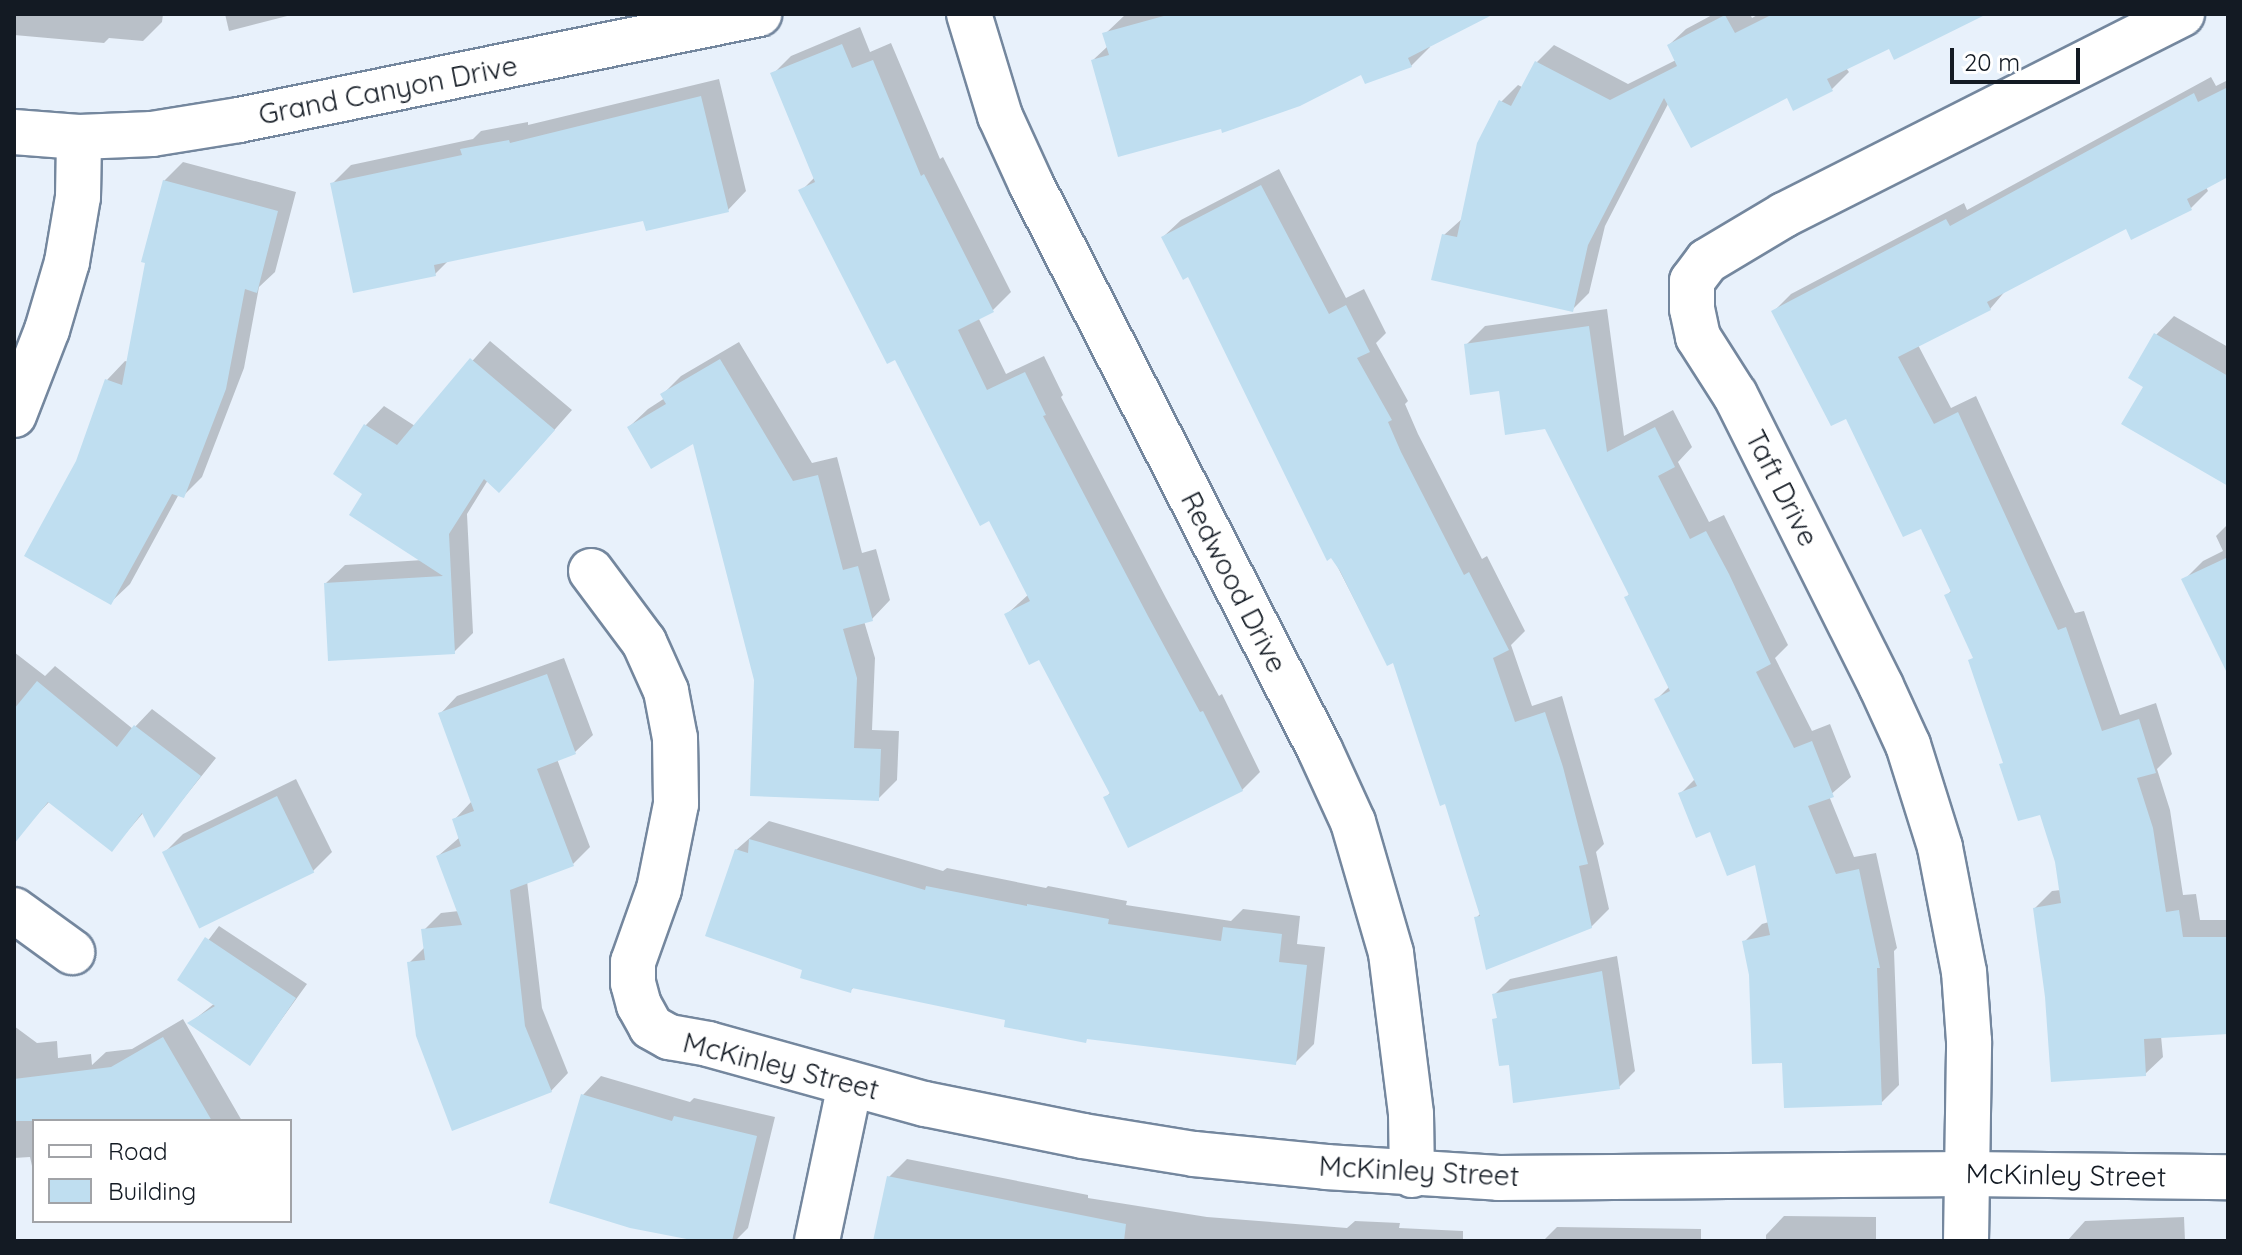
<!DOCTYPE html>
<style>
body{margin:0}
#map{position:relative;width:2242px;height:1255px;overflow:hidden;background:#e8f1fb;font-family:Quicksand,sans-serif}
div>[style]{position:absolute}
.shadow>*{inset:0;background:#0003}
.building>*{inset:0;background:#bfdef0;transform-origin:0 0}
.roads{filter:drop-shadow(2px 0 #74879e) drop-shadow(-2px 0 #74879e) drop-shadow(0 2px #74879e) drop-shadow(0 -2px #74879e)}
.minor>*{height:44px;margin:-22px;padding:0 22px;transform-origin:22px;border-radius:22px;background:#fff}
span{translate:-50% -50%;white-space:nowrap;text-align:center;line-height:1.15;-webkit-text-stroke:8px #fff;paint-order:stroke}
.street-label{font-size:28px;color:#131a23}
.frame{position:absolute;inset:0;border:16px solid #131a23;pointer-events:none}
.legend{position:absolute;left:32px;top:1119px;width:260px;height:104px;box-sizing:border-box;background:#fff;border:2px solid #a1a3a7;margin:0;padding:10px 14px;list-style:none;font-size:24px;color:#131a23}
.legend li{display:flex;align-items:center;gap:16px;height:40px}
.legend b{width:40px;border:2px solid #a1a3a7}
.scale{position:absolute;left:1950px;top:48px;width:130px;height:36px;box-sizing:border-box;border:4px solid #131a23;border-top:0;padding-left:10px;font-size:24px;line-height:28px;white-space:nowrap;color:#131a23;-webkit-text-stroke:6px #fff;paint-order:stroke}
</style>
<div id="map">
<div class="shadow">
<i style="clip-path:polygon(14px 14px,163px 14px,162px 22px,143px 41px,109px 38px,104px 43px,14px 35px)"></i>
<i style="clip-path:polygon(225px 14px,295px 14px,229px 31px)"></i>
<i style="clip-path:polygon(1485px 14px,1429px 44px,1430px 47px,1411px 66px,1362px 73px,1093px 60px,1108px 46px,1105px 34px,1126px 14px)"></i>
<i style="clip-path:polygon(1714px 14px,1750px 14px,1752px 18px,1759px 14px,1982px 14px,1890px 47px,1846px 68px,1849px 72px,1832px 89px,1788px 96px,1669px 102px,1605px 226px,1589px 293px,1572px 310px,1444px 235px,1463px 218px,1501px 102px,1518px 85px,1524px 88px,1537px 62px,1554px 45px,1628px 84px,1676px 60px,1669px 45px,1686px 29px)"></i>
<i style="clip-path:polygon(860px 27px,870px 52px,891px 43px,940px 159px,943px 157px,1011px 292px,993px 310px,978px 317px,1006px 374px,1044px 356px,1063px 395px,1061px 397px,1166px 598px,1219px 696px,1222px 694px,1260px 772px,1242px 790px,1106px 797px,1111px 792px,1040px 657px,1007px 614px,1029px 594px,990px 518px,801px 191px,815px 177px,773px 74px,791px 56px)"></i>
<i style="clip-path:polygon(2211px 77px,2216px 86px,2228px 80px,2228px 175px,2206px 187px,2208px 191px,2191px 208px,2127px 226px,2007px 289px,1990px 309px,1918px 345px,1951px 408px,1976px 396px,2075px 613px,2084px 611px,2120px 715px,2156px 703px,2172px 754px,2157px 769px,2170px 810px,2183px 895px,2196px 894px,2200px 920px,2228px 920px,2228px 1055px,2227px 1032px,2161px 1036px,2163px 1057px,2145px 1074px,2047px 997px,2035px 908px,2052px 891px,2061px 890px,2057px 862px,2041px 812px,2005px 761px,1975px 656px,1946px 596px,1952px 590px,1922px 526px,1774px 311px,1791px 294px,1964px 203px,1967px 210px)"></i>
<i style="clip-path:polygon(719px 79px,746px 191px,728px 210px,645px 219px,449px 260px,435px 274px,332px 184px,351px 165px,473px 139px,481px 131px,528px 122px,528px 125px)"></i>
<i style="clip-path:polygon(183px 162px,296px 192px,275px 272px,259px 287px,244px 368px,202px 477px,183px 496px,179px 494px,130px 584px,111px 602px,78px 462px,107px 380px,125px 361px,129px 362px,164px 181px)"></i>
<i style="clip-path:polygon(1279px 169px,1346px 298px,1364px 289px,1386px 333px,1376px 343px,1408px 401px,1405px 404px,1418px 434px,1482px 559px,1487px 556px,1525px 631px,1511px 645px,1532px 706px,1562px 696px,1604px 844px,1596px 852px,1609px 909px,1591px 927px,1476px 918px,1481px 913px,1447px 802px,1394px 660px,1387px 663px,1332px 556px,1327px 558px,1189px 274px,1163px 237px,1181px 220px)"></i>
<i style="clip-path:polygon(1607px 309px,1624px 436px,1673px 410px,1692px 447px,1678px 462px,1709px 522px,1724px 515px,1788px 645px,1775px 658px,1812px 731px,1830px 724px,1851px 777px,1829px 796px,1854px 857px,1876px 853px,1897px 948px,1894px 951px,1899px 1085px,1881px 1103px,1784px 1061px,1751px 975px,1744px 942px,1762px 924px,1769px 922px,1756px 863px,1711px 830px,1680px 794px,1696px 778px,1657px 699px,1670px 686px,1626px 598px,1630px 593px,1546px 427px,1501px 389px,1467px 344px,1485px 326px)"></i>
<i style="clip-path:polygon(2174px 316px,2228px 347px,2228px 483px,2146px 386px,2156px 335px)"></i>
<i style="clip-path:polygon(490px 341px,572px 410px,518px 471px,488px 480px,467px 514px,473px 633px,454px 652px,326px 583px,345px 565px,423px 560px,365px 493px,335px 473px,366px 425px,384px 406px,415px 426px)"></i>
<i style="clip-path:polygon(739px 342px,812px 463px,837px 457px,862px 553px,876px 549px,890px 600px,872px 619px,864px 621px,875px 658px,872px 730px,899px 731px,897px 780px,878px 799px,756px 680px,694px 441px,629px 427px,648px 409px,665px 398px,663px 394px,681px 376px)"></i>
<i style="clip-path:polygon(2228px 524px,2228px 637px,2184px 580px,2203px 561px,2223px 551px,2216px 536px)"></i>
<i style="clip-path:polygon(14px 652px,45px 676px,55px 666px,133px 729px,152px 709px,216px 758px,155px 834px,144px 812px,112px 849px,50px 801px,30px 822px,14px 809px)"></i>
<i style="clip-path:polygon(564px 658px,593px 735px,575px 752px,557px 759px,590px 847px,573px 864px,527px 881px,542px 1008px,568px 1073px,551px 1091px,409px 963px,425px 947px,424px 930px,441px 913px,459px 911px,438px 856px,460px 837px,454px 820px,472px 801px,440px 714px,457px 696px)"></i>
<i style="clip-path:polygon(296px 779px,332px 852px,313px 871px,164px 853px,183px 834px)"></i>
<i style="clip-path:polygon(769px 821px,943px 871px,947px 868px,1046px 888px,1048px 886px,1127px 901px,1126px 905px,1231px 921px,1243px 909px,1300px 916px,1297px 944px,1325px 947px,1314px 1044px,1295px 1063px,1007px 1018px,854px 987px,851px 990px,805px 969px,736px 850px)"></i>
<i style="clip-path:polygon(219px 926px,307px 984px,250px 1063px,190px 1023px,215px 1003px,179px 979px)"></i>
<i style="clip-path:polygon(1617px 956px,1635px 1071px,1619px 1087px,1510px 1063px,1495px 1020px,1499px 1016px,1494px 995px,1510px 979px)"></i>
<i style="clip-path:polygon(183px 1019px,242px 1121px,34px 1121px,34px 1175px,30px 1157px,14px 1158px,14px 1026px,37px 1043px,57px 1041px,58px 1058px,91px 1054px,92px 1065px,106px 1052px,132px 1049px)"></i>
<i style="clip-path:polygon(601px 1076px,690px 1102px,694px 1098px,775px 1117px,748px 1228px,735px 1241px,703px 1241px,583px 1095px)"></i>
<i style="clip-path:polygon(907px 1159px,1088px 1195px,1088px 1198px,1207px 1217px,1347px 1228px,1355px 1221px,1400px 1223px,1399px 1228px,1463px 1231px,1463px 1240px,1487px 1241px,875px 1241px,889px 1177px)"></i>
<i style="clip-path:polygon(1784px 1216px,1876px 1217px,1876px 1241px,1766px 1241px,1766px 1235px)"></i>
<i style="clip-path:polygon(2184px 1217px,2185px 1241px,2067px 1241px,2085px 1221px)"></i>
<i style="clip-path:polygon(1557px 1227px,1701px 1229px,1701px 1241px,1543px 1241px)"></i>
</div>
<div class="building">
<i style="clip-path:polygon(1171px 14px,1494px 14px,1408px 58px,1412px 67px,1365px 84px,1361px 75px,1300px 106px,1222px 133px,1221px 129px,1118px 157px,1091px 60px,1109px 55px,1102px 33px)"></i>
<i style="clip-path:polygon(1773px 14px,1987px 14px,1894px 60px,1889px 49px,1827px 79px,1833px 91px,1793px 111px,1787px 98px,1691px 148px,1664px 98px,1588px 245px,1573px 312px,1431px 280px,1442px 234px,1457px 237px,1477px 143px,1499px 100px,1511px 106px,1535px 61px,1610px 100px,1677px 66px,1667px 45px,1725px 15px,1735px 33px)"></i>
<i style="clip-path:polygon(842px 44px,852px 68px,873px 60px,921px 176px,924px 174px,994px 312px,958px 330px,987px 390px,1025px 372px,1046px 415px,1043px 416px,1148px 616px,1200px 712px,1203px 711px,1243px 791px,1128px 848px,1103px 797px,1110px 794px,1039px 660px,1029px 665px,1004px 614px,1030px 601px,989px 521px,980px 526px,895px 360px,887px 364px,798px 190px,815px 182px,770px 73px)"></i>
<i style="clip-path:polygon(2228px 87px,2228px 177px,2187px 199px,2192px 210px,2131px 240px,2126px 229px,1987px 302px,1991px 310px,1898px 357px,1934px 424px,1958px 412px,2058px 630px,2066px 627px,2102px 731px,2139px 719px,2156px 773px,2137px 778px,2153px 828px,2166px 912px,2179px 910px,2183px 937px,2228px 937px,2228px 1034px,2144px 1039px,2146px 1076px,2051px 1082px,2045px 997px,2033px 908px,2061px 903px,2055px 862px,2040px 815px,2018px 821px,1999px 764px,2003px 763px,1968px 660px,1973px 658px,1944px 595px,1951px 592px,1921px 529px,1903px 537px,1846px 419px,1831px 426px,1771px 311px,1946px 219px,1950px 226px,2194px 93px,2198px 102px)"></i>
<i style="clip-path:polygon(701px 96px,729px 212px,646px 231px,643px 221px,434px 265px,436px 276px,353px 293px,330px 183px,462px 155px,460px 149px,509px 140px,510px 143px)"></i>
<i style="clip-path:polygon(163px 180px,278px 211px,257px 293px,245px 289px,226px 389px,184px 498px,172px 494px,111px 605px,24px 556px,76px 461px,105px 379px,122px 385px,145px 263px,141px 262px)"></i>
<i style="clip-path:polygon(1261px 185px,1329px 314px,1346px 305px,1370px 352px,1357px 358px,1392px 420px,1388px 422px,1401px 452px,1464px 575px,1469px 572px,1509px 650px,1493px 658px,1515px 722px,1545px 712px,1563px 767px,1588px 864px,1579px 866px,1592px 928px,1486px 970px,1474px 917px,1480px 916px,1445px 804px,1440px 806px,1393px 663px,1387px 666px,1340px 571px,1331px 558px,1327px 561px,1188px 277px,1183px 280px,1161px 237px)"></i>
<i style="clip-path:polygon(1589px 326px,1607px 452px,1655px 427px,1675px 467px,1658px 476px,1690px 539px,1706px 531px,1729px 574px,1771px 664px,1756px 672px,1794px 748px,1812px 741px,1834px 797px,1808px 806px,1836px 874px,1859px 869px,1880px 968px,1877px 968px,1882px 1105px,1784px 1108px,1782px 1063px,1752px 1064px,1749px 975px,1742px 941px,1770px 935px,1755px 865px,1727px 876px,1710px 832px,1696px 838px,1678px 793px,1697px 786px,1654px 699px,1670px 691px,1624px 597px,1629px 595px,1545px 429px,1505px 435px,1499px 391px,1470px 395px,1464px 344px)"></i>
<i style="clip-path:polygon(2154px 333px,2228px 376px,2228px 486px,2121px 424px,2143px 387px,2128px 378px)"></i>
<i style="clip-path:polygon(470px 358px,555px 430px,499px 493px,484px 479px,449px 534px,455px 654px,328px 661px,324px 583px,443px 576px,349px 515px,362px 494px,333px 474px,364px 424px,397px 445px)"></i>
<i style="clip-path:polygon(720px 359px,793px 481px,818px 475px,843px 570px,858px 566px,873px 621px,843px 629px,857px 678px,854px 748px,881px 749px,879px 801px,750px 796px,754px 680px,693px 444px,651px 469px,627px 427px,666px 404px,660px 394px)"></i>
<i style="clip-path:polygon(2228px 557px,2228px 675px,2181px 579px)"></i>
<i style="clip-path:polygon(547px 674px,576px 754px,537px 769px,574px 866px,510px 890px,525px 1026px,552px 1092px,452px 1131px,416px 1036px,407px 962px,425px 960px,421px 929px,462px 925px,436px 856px,461px 846px,452px 819px,474px 811px,438px 713px)"></i>
<i style="clip-path:polygon(37px 681px,117px 747px,134px 725px,201px 776px,154px 838px,142px 813px,112px 852px,48px 802px,14px 844px,14px 709px)"></i>
<i style="left:277px;top:796px;width:85px;height:128px;rotate:64deg"></i>
<i style="clip-path:polygon(749px 839px,925px 890px,926px 886px,1027px 906px,1027px 904px,1109px 919px,1108px 924px,1221px 941px,1223px 927px,1282px 934px,1279px 962px,1307px 965px,1296px 1065px,1087px 1039px,1086px 1043px,1004px 1027px,1005px 1020px,852px 988px,851px 993px,800px 978px,802px 970px,705px 936px,735px 849px,748px 853px)"></i>
<i style="clip-path:polygon(205px 937px,296px 998px,250px 1066px,187px 1023px,215px 1006px,177px 980px)"></i>
<i style="clip-path:polygon(1602px 971px,1620px 1089px,1513px 1103px,1509px 1065px,1499px 1066px,1492px 1019px,1497px 1018px,1492px 994px)"></i>
<i style="clip-path:polygon(163px 1037px,212px 1121px,14px 1121px,14px 1079px,111px 1067px)"></i>
<i style="clip-path:polygon(581px 1094px,672px 1121px,674px 1116px,757px 1136px,732px 1241px,697px 1241px,630px 1228px,549px 1203px)"></i>
<i style="clip-path:polygon(887px 1176px,1126px 1224px,1124px 1241px,873px 1241px)"></i>
</div>
<div class="roads">
<div class="minor">
<i style="left:969px;top:14px;width:107px;rotate:73.1deg"></i>
<i style="left:1000px;top:116px;width:75px;rotate:65.5deg"></i>
<i style="left:1031px;top:184px;width:636px;rotate:62.95deg"></i>
<i style="left:1320px;top:750px;width:79px;rotate:65.4deg"></i>
<i style="left:1353px;top:822px;width:136px;rotate:73.8deg"></i>
<i style="left:1391px;top:953px;width:162px;rotate:82.9deg"></i>
<i style="left:1411px;top:1114px;width:61px;rotate:89.1deg"></i>
<i style="left:14px;top:132px;width:65px;rotate:4.4deg"></i>
<i style="left:79px;top:137px;width:73px;rotate:-2.4deg"></i>
<i style="left:152px;top:134px;width:88px;rotate:-9.1deg"></i>
<i style="left:239px;top:120px;width:531px;rotate:-11.52deg"></i>
<i style="left:14px;top:415px;width:91px;rotate:-68.8deg"></i>
<i style="left:47px;top:330px;width:71px;rotate:-73.6deg"></i>
<i style="left:67px;top:262px;width:66px;rotate:-80.4deg"></i>
<i style="left:78px;top:197px;width:60px;rotate:-89deg"></i>
<i style="left:591px;top:571px;width:89px;rotate:53.3deg"></i>
<i style="left:644px;top:642px;width:54px;rotate:65.8deg"></i>
<i style="left:666px;top:691px;width:48px;rotate:79.2deg"></i>
<i style="left:675px;top:738px;width:66px;rotate:89.1deg"></i>
<i style="left:676px;top:804px;width:87px;rotate:101.3deg"></i>
<i style="left:659px;top:889px;width:77px;rotate:109.6deg"></i>
<i style="left:633px;top:962px;width:21px;rotate:90deg"></i>
<i style="left:633px;top:983px;width:23px;rotate:75deg"></i>
<i style="left:639px;top:1005px;width:25px;rotate:61deg"></i>
<i style="left:651px;top:1027px;width:21px;rotate:29deg"></i>
<i style="left:669px;top:1037px;width:40px;rotate:10deg"></i>
<i style="left:708px;top:1044px;width:225px;rotate:15.5deg"></i>
<i style="left:925px;top:1104px;width:161px;rotate:11.4deg"></i>
<i style="left:1083px;top:1136px;width:112px;rotate:9.2deg"></i>
<i style="left:1194px;top:1154px;width:133px;rotate:5.6deg"></i>
<i style="left:1326px;top:1167px;width:173px;rotate:3.6deg"></i>
<i style="left:1499px;top:1178px;width:469px;rotate:-0.5deg"></i>
<i style="left:1968px;top:1174px;width:260px;rotate:0.7deg"></i>
<i style="left:14px;top:910px;width:72px;rotate:35.9deg"></i>
<i style="left:817px;top:1241px;width:160px;rotate:-78.1deg"></i>
<i style="left:1966px;top:1241px;width:200px;rotate:-89.1deg"></i>
<i style="left:1969px;top:1041px;width:69px;rotate:-94.1deg"></i>
<i style="left:1964px;top:972px;width:127px;rotate:-100.9deg"></i>
<i style="left:1940px;top:847px;width:107px;rotate:-107.4deg"></i>
<i style="left:1908px;top:745px;width:65px;rotate:-114.6deg"></i>
<i style="left:1881px;top:686px;width:326px;rotate:-116.6deg"></i>
<i style="left:1735px;top:395px;width:69px;rotate:-122.5deg"></i>
<i style="left:1698px;top:337px;width:29px;rotate:-102deg"></i>
<i style="left:1692px;top:309px;width:28px;rotate:-90deg"></i>
<i style="left:1692px;top:281px;width:25px;rotate:-53deg"></i>
<i style="left:1707px;top:261px;width:90px;rotate:-30.9deg"></i>
<i style="left:1784px;top:215px;width:446px;rotate:-26.8deg"></i>
</div>
</div>
<div class="street-label">
<span style="left:388px;top:90px;rotate:-11deg">Grand Canyon Drive</span>
<span style="left:1782px;top:488px;rotate:63deg">Taft Drive</span>
<span style="left:1234px;top:582px;rotate:63deg">Redwood Drive</span>
<span style="left:781px;top:1066px;rotate:14deg">McKinley Street</span>
<span style="left:1419px;top:1171px;rotate:3deg">McKinley Street</span>
<span style="left:2066px;top:1175px;rotate:1deg">McKinley Street</span>
</div>
<div class="frame"></div>
<ul class="legend">
<li><b style="height:10px;background:#fff"></b>Road</li>
<li><b style="height:22px;background:#bfdef0"></b>Building</li>
</ul>
<div class="scale">20 m</div>
</div>
